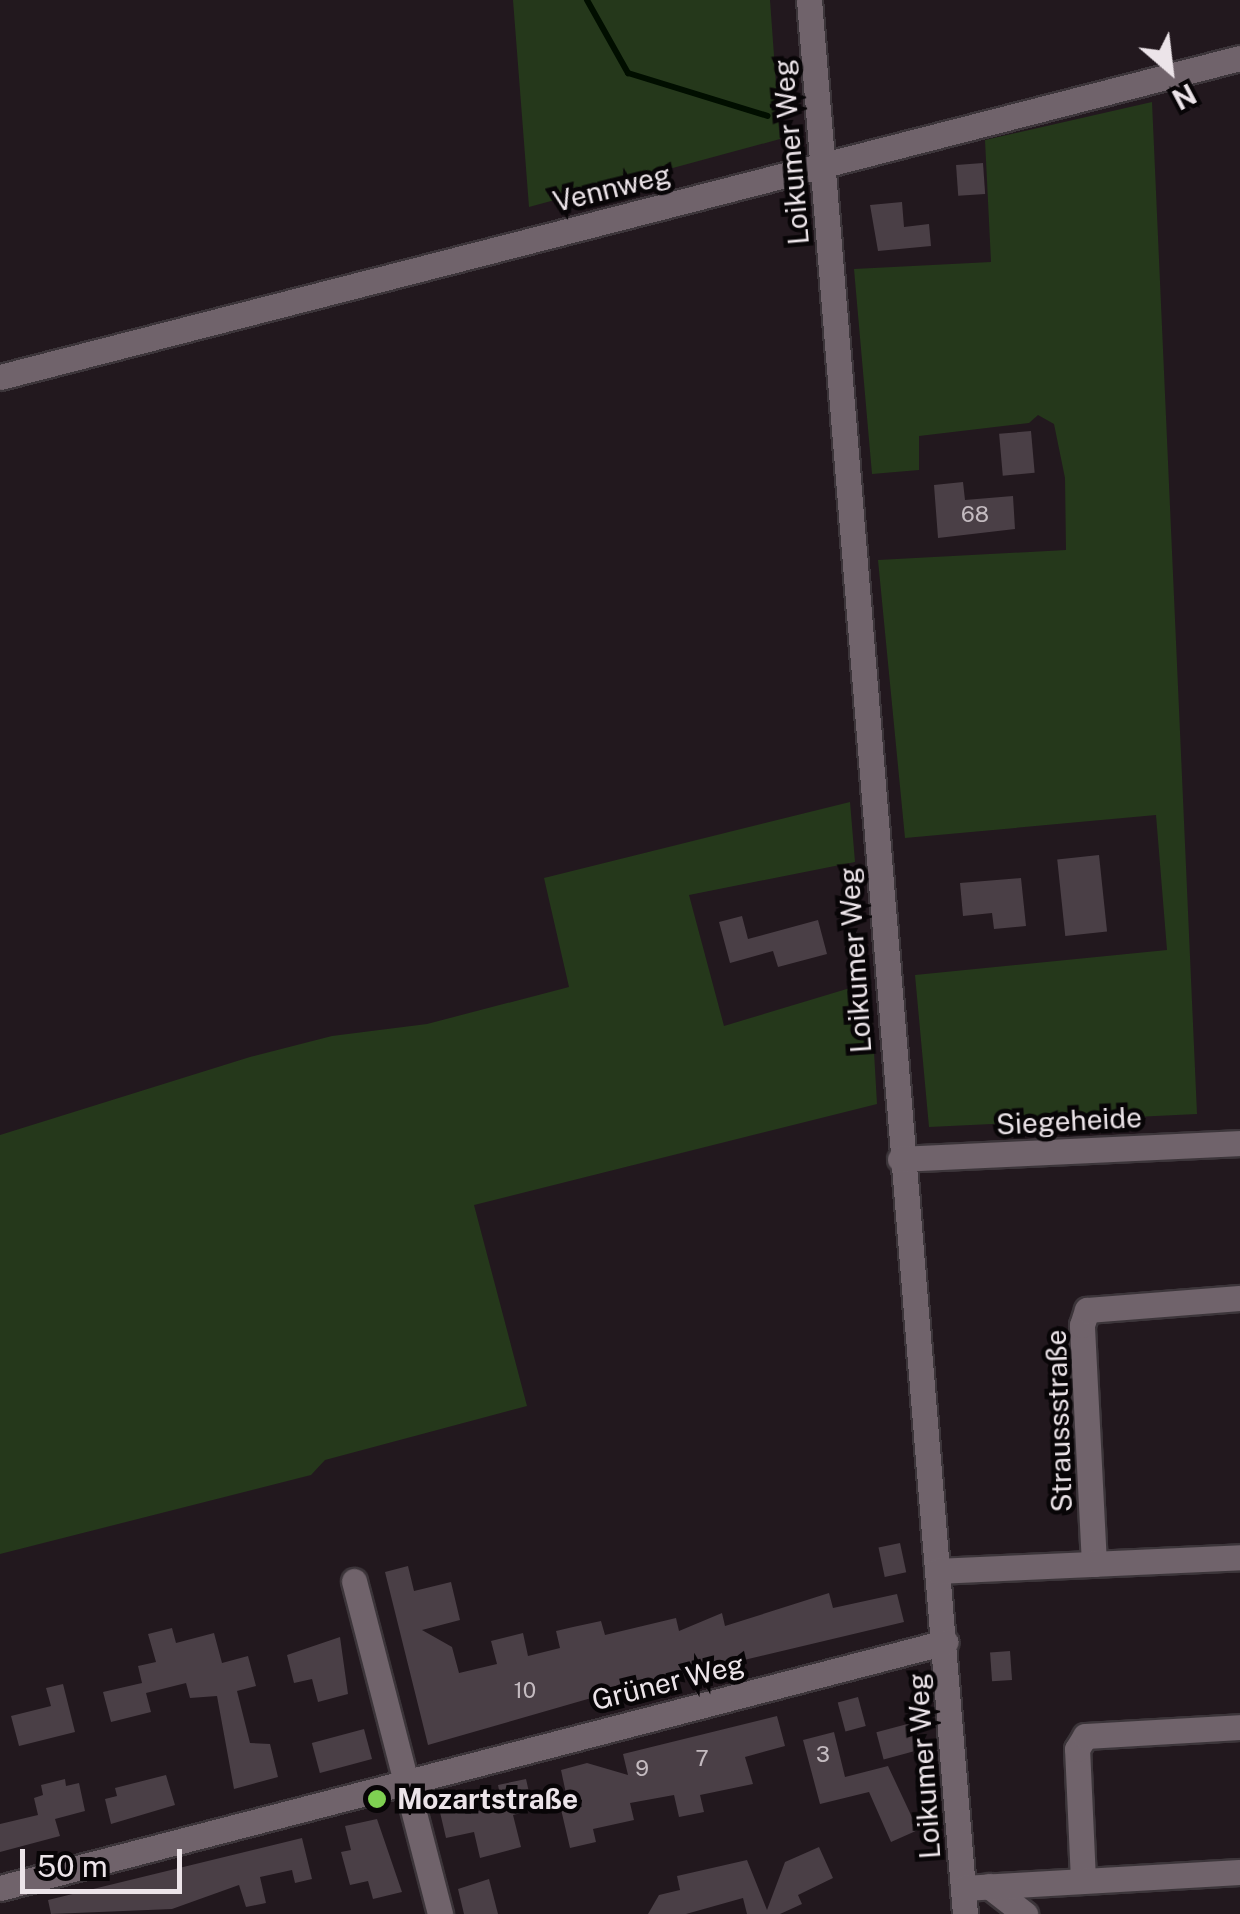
<!DOCTYPE html>
<meta charset="utf-8">
<style>
body{margin:0}
#map{position:relative;width:1240px;height:1914px;overflow:hidden;background:#22181e;font-family:"Public Sans",sans-serif}
div>[style]{position:absolute}
.green>*{inset:0;background:#25381b}
.stream>*{height:6px;margin:-3px;padding:0 3px;transform-origin:3px;border-radius:3px;background:#010e00}
.building>*{inset:0;background:#4a3f46;transform-origin:0 0}
.roads{filter:drop-shadow(2px 0 #3c353a) drop-shadow(-2px 0 #3c353a) drop-shadow(0 2px #3c353a) drop-shadow(0 -2px #3c353a)}
.minor>*{height:25px;margin:-12.5px;padding:0 12.5px;transform-origin:12.5px;border-radius:12.5px;background:#70636b}
.dots>*{width:28px;height:28px;translate:-50% -50%;box-sizing:border-box;border:5px solid #080507;border-radius:50%}
span{translate:-50% -50%;white-space:nowrap;text-align:center;line-height:1.15;-webkit-text-stroke:9px #080507;paint-order:stroke}
.number-label{font-size:22px;color:#c4bbc0}
.number-label span{-webkit-text-stroke-width:0}
.street-label{font-size:28px;color:#ece4e9}
.poi-label{font-size:28px;color:#ece4e9;font-weight:700}
.left{translate:0 -50%;text-align:left}
.north{position:absolute;left:1120px;top:20px;width:100px;height:100px;-webkit-text-stroke:8px #080507;paint-order:stroke;rotate:152deg;font-size:28px;font-weight:700;line-height:40px;text-align:center;color:#ece4e9}
.north::after{content:'';display:block;margin:auto;width:35px;height:45px;background:#ece4e9;clip-path:polygon(50% 0,100% 100%,50% 72%,0 100%)}
.scale{position:absolute;left:20px;top:1849px;width:162px;height:45px;box-sizing:border-box;border:5px solid #ece4e9;border-top:0;padding-left:12px;font-size:30px;line-height:35px;white-space:nowrap;color:#ece4e9;-webkit-text-stroke:8px #080507;paint-order:stroke}
</style>
<div id="map">
<div class="green">
<i style="clip-path:polygon(513px 0,770px 0,780px 139px,529px 207px)"></i>
<i style="clip-path:polygon(1152px 102px,1197px 1114px,929px 1127px,915px 975px,1167px 950px,1156px 815px,905px 838px,878px 560px,1066px 550px,1065px 478px,1054px 424px,1038px 415px,1029px 423px,919px 436px,919px 470px,872px 474px,854px 269px,991px 262px,985px 140px)"></i>
<i style="clip-path:polygon(850px 802px,855px 862px,689px 895px,724px 1026px,870px 982px,877px 1104px,474px 1205px,527px 1406px,325px 1460px,311px 1475px,0 1554px,0 1135px,250px 1057px,332px 1036px,427px 1024px,569px 987px,544px 878px)"></i>
</div>
<div class="stream">
<i style="left:587px;top:0;width:84px;rotate:60.7deg"></i>
<i style="left:628px;top:73px;width:146px;rotate:17.1deg"></i>
</div>
<div class="building">
<i style="left:983px;top:163px;width:31px;height:27px;rotate:86deg"></i>
<i style="clip-path:polygon(902px 202px,904px 227px,929px 224px,931px 246px,878px 251px,870px 205px)"></i>
<i style="left:1031px;top:431px;width:42px;height:32px;rotate:85deg"></i>
<i style="clip-path:polygon(963px 482px,965px 500px,1013px 496px,1015px 529px,938px 538px,934px 485px)"></i>
<i style="left:1099px;top:855px;width:77px;height:42px;rotate:84deg"></i>
<i style="clip-path:polygon(1021px 878px,1026px 926px,994px 929px,992px 913px,963px 916px,960px 883px)"></i>
<i style="clip-path:polygon(742px 916px,748px 939px,818px 920px,827px 954px,778px 967px,773px 951px,730px 963px,719px 922px)"></i>
<i style="left:900px;top:1543px;width:30px;height:22px;rotate:78deg"></i>
<i style="clip-path:polygon(408px 1566px,414px 1591px,451px 1582px,460px 1620px,422px 1630px,452px 1647px,459px 1673px,497px 1664px,491px 1641px,523px 1633px,528px 1656px,560px 1648px,556px 1631px,573px 1627px,601px 1621px,605px 1635px,676px 1618px,679px 1631px,722px 1613px,725px 1626px,829px 1593px,833px 1608px,897px 1594px,904px 1622px,626px 1688px,428px 1745px,385px 1572px)"></i>
<i style="clip-path:polygon(172px 1628px,176px 1643px,214px 1633px,222px 1663px,248px 1656px,256px 1686px,237px 1691px,250px 1743px,270px 1744px,278px 1777px,234px 1789px,217px 1696px,190px 1698px,186px 1683px,146px 1693px,151px 1712px,111px 1722px,103px 1692px,142px 1683px,138px 1666px,156px 1662px,148px 1634px)"></i>
<i style="clip-path:polygon(340px 1637px,348px 1694px,318px 1702px,312px 1679px,294px 1683px,287px 1655px)"></i>
<i style="left:1010px;top:1651px;width:29px;height:20px;rotate:86deg"></i>
<i style="clip-path:polygon(63px 1684px,75px 1732px,19px 1746px,11px 1716px,51px 1706px,46px 1688px)"></i>
<i style="left:858px;top:1697px;width:30px;height:21px;rotate:75deg"></i>
<i style="clip-path:polygon(777px 1716px,785px 1746px,745px 1757px,753px 1784px,700px 1795px,704px 1812px,679px 1817px,674px 1795px,630px 1803px,634px 1820px,593px 1829px,596px 1842px,570px 1848px,560px 1805px,568px 1803px,561px 1770px,587px 1763px,628px 1775px,623px 1754px)"></i>
<i style="left:915px;top:1722px;width:28px;height:40px;rotate:75deg"></i>
<i style="left:364px;top:1729px;width:31px;height:54px;rotate:75deg"></i>
<i style="clip-path:polygon(834px 1732px,845px 1777px,888px 1766px,918px 1830px,891px 1842px,869px 1792px,820px 1804px,803px 1740px)"></i>
<i style="clip-path:polygon(166px 1775px,175px 1805px,111px 1824px,105px 1799px,117px 1796px,115px 1788px)"></i>
<i style="clip-path:polygon(65px 1779px,66px 1786px,79px 1783px,85px 1811px,55px 1819px,60px 1836px,0 1852px,0 1824px,38px 1815px,34px 1798px,43px 1795px,41px 1785px)"></i>
<i style="clip-path:polygon(526px 1779px,533px 1810px,513px 1815px,521px 1847px,480px 1858px,474px 1832px,446px 1838px,439px 1808px,468px 1802px,470px 1813px,502px 1805px,498px 1785px)"></i>
<i style="clip-path:polygon(377px 1819px,402px 1892px,373px 1899px,368px 1881px,350px 1885px,341px 1852px,351px 1850px,345px 1826px)"></i>
<i style="clip-path:polygon(302px 1838px,312px 1879px,295px 1883px,292px 1870px,260px 1877px,266px 1903px,246px 1907px,239px 1885px,172px 1909px,51px 1914px,48px 1900px)"></i>
<i style="clip-path:polygon(819px 1847px,833px 1878px,798px 1895px,802px 1904px,780px 1914px,747px 1914px,743px 1898px,686px 1914px,648px 1914px,659px 1895px,680px 1890px,677px 1876px,747px 1860px,767px 1910px,785px 1862px)"></i>
<i style="clip-path:polygon(489px 1879px,498px 1914px,464px 1914px,458px 1889px)"></i>
</div>
<div class="roads">
<div class="minor">
<i style="left:809px;top:0;width:1920px;rotate:85.34deg"></i>
<i style="left:0;top:377px;width:1280px;rotate:-14.43deg"></i>
<i style="left:900px;top:1159px;width:340px;rotate:-2.7deg"></i>
<i style="left:1094px;top:1564px;width:239px;rotate:-92.9deg"></i>
<i style="left:1082px;top:1325px;width:16px;rotate:-72deg"></i>
<i style="left:1087px;top:1310px;width:153px;rotate:-4.5deg"></i>
<i style="left:937px;top:1571px;width:303px;rotate:-2.6deg"></i>
<i style="left:354px;top:1581px;width:344px;rotate:75.5deg"></i>
<i style="left:1083px;top:1880px;width:131px;rotate:-92.6deg"></i>
<i style="left:1077px;top:1749px;width:15px;rotate:-58deg"></i>
<i style="left:1085px;top:1736px;width:155px;rotate:-3.3deg"></i>
<i style="left:989px;top:1886px;width:46px;rotate:37.9deg"></i>
<i style="left:0;top:1888px;width:977px;rotate:-14.58deg"></i>
<i style="left:963px;top:1888px;width:277px;rotate:-3.3deg"></i>
</div>
</div>
<div class="dots">
<i style="left:377px;top:1799px;background:#7fd052"></i>
</div>
<div class="number-label">
<span style="left:975px;top:515px">68</span>
<span style="left:525px;top:1691px">10</span>
<span style="left:823px;top:1755px">3</span>
<span style="left:702px;top:1759px">7</span>
<span style="left:642px;top:1769px">9</span>
</div>
<div class="street-label">
<span style="left:791px;top:152px;rotate:-95deg">Loikumer Weg</span>
<span style="left:612px;top:188px;rotate:-14deg">Vennweg</span>
<span style="left:855px;top:960px;rotate:-94deg">Loikumer Weg</span>
<span style="left:1069px;top:1121px;rotate:-3deg">Siegeheide</span>
<span style="left:1059px;top:1421px;rotate:-92deg">Straussstraße</span>
<span style="left:668px;top:1682px;rotate:-14deg">Grüner Weg</span>
<span style="left:924px;top:1766px;rotate:-94deg">Loikumer Weg</span>
</div>
<div class="poi-label">
<span class="left" style="left:397px;top:1799px">Mozartstraße</span>
</div>
<div class="north">N</div>
<div class="scale">50 m</div>
</div>
